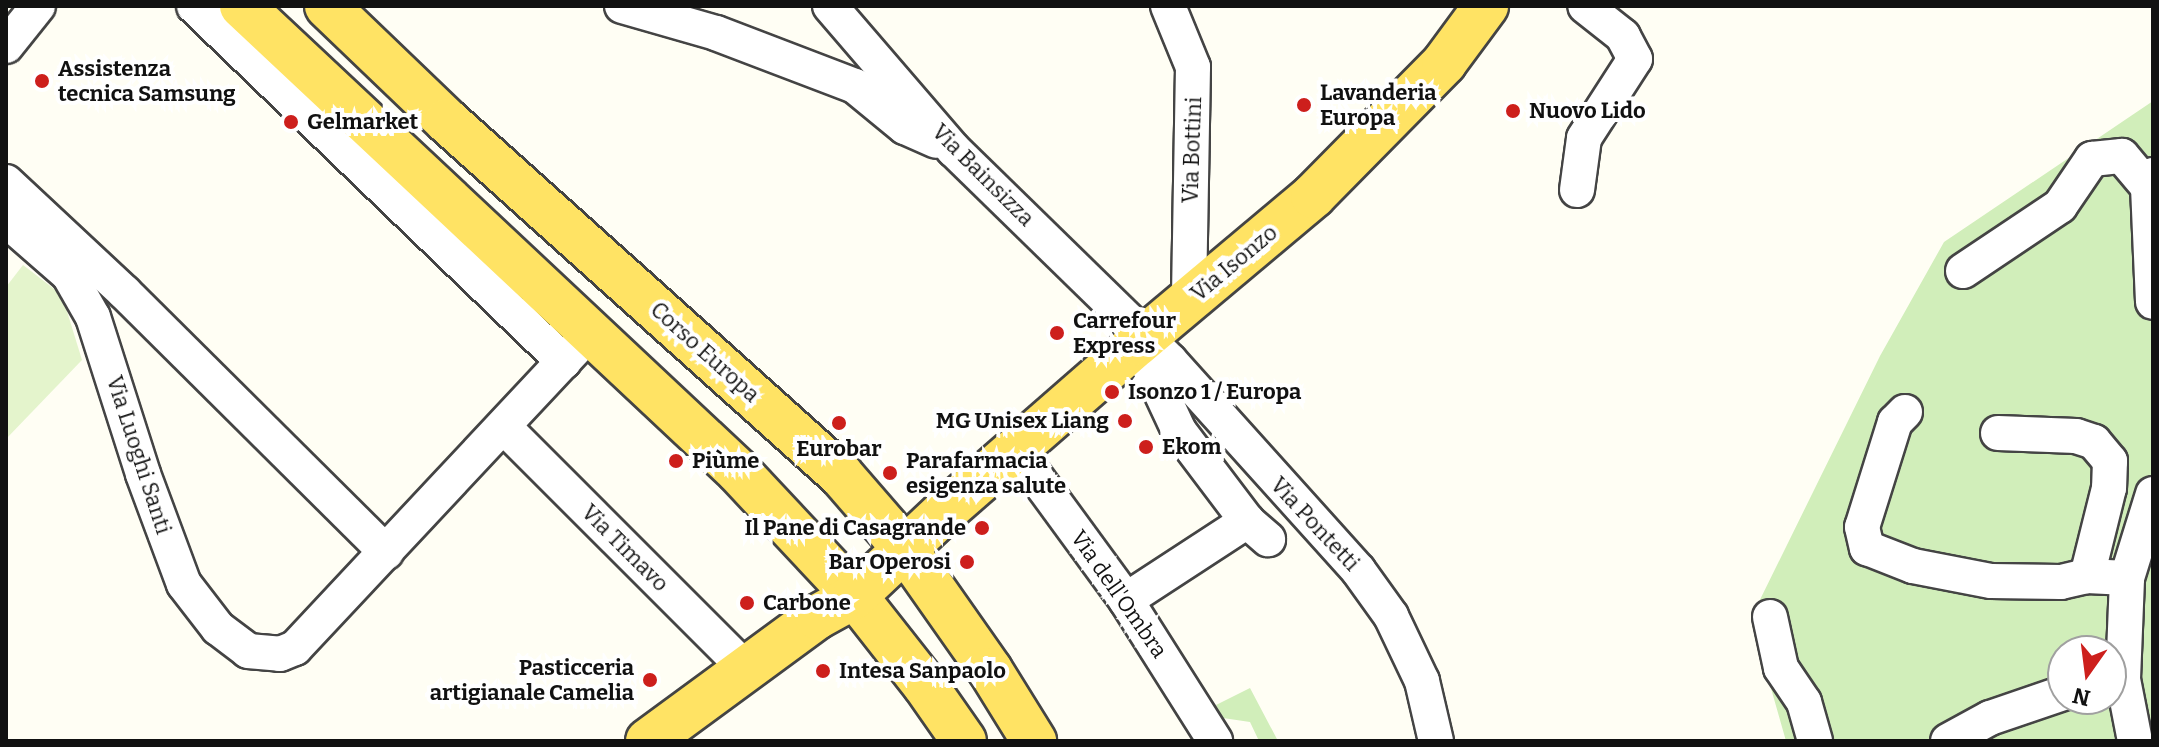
<!DOCTYPE html>
<meta charset="utf-8">
<style>
body{margin:0}
#map{position:relative;width:2159px;height:747px;overflow:hidden;background:#fffef4;font-family:Bitter,serif}
div>[style]{position:absolute}
.green>*{inset:0;background:#d1eeba}
.pitch>*{inset:0;background:#e4f4cc}
.roads{filter:drop-shadow(2px 0 #444) drop-shadow(-2px 0 #444) drop-shadow(0 2px #444) drop-shadow(0 -2px #444)}
.minor>*{height:34px;margin:-17px;padding:0 17px;transform-origin:17px;border-radius:17px;background:#fff}
.major>*{height:44px;margin:-22px;padding:0 22px;transform-origin:22px;border-radius:22px;background:#ffe364}
.dots>*{width:22px;height:22px;translate:-50% -50%;box-sizing:border-box;border:4px solid #fff;border-radius:50%}
span{translate:-50% -50%;white-space:nowrap;text-align:center;line-height:1.15;-webkit-text-stroke:8px #fff;paint-order:stroke}
.poi-label{font-size:22px;color:#111;font-weight:700}
.left{translate:0 -50%;text-align:left}
.right{translate:-100% -50%;text-align:right}
.street-label{font-size:22px;color:#111}
.frame{position:absolute;inset:0;border:8px solid #111;pointer-events:none}
.north{position:absolute;left:2047px;top:635px;width:80px;height:80px;box-sizing:border-box;background:#fff;border:2px solid #a0a0a0;border-radius:50%;rotate:194deg;font-size:22px;font-weight:700;line-height:32px;text-align:center;color:#111}
.north::after{content:'';display:block;margin:auto;width:28px;height:36px;background:#cd1f1c;clip-path:polygon(50% 0,100% 100%,50% 72%,0 100%)}
</style>
<div id="map">
<div class="green">
<i style="clip-path:polygon(evenodd,2153px 101px,2153px 741px,1786px 741px,1751px 618px,1880px 356px,1944px 242px,2153px 101px,2063px 651px,2111px 651px,2111px 699px,2063px 699px,2063px 651px)"></i>
<i style="clip-path:polygon(1250px 688px,1278px 741px,1259px 741px,1250px 722px,1223px 718px,1216px 705px)"></i>
</div>
<div class="pitch">
<i style="clip-path:polygon(23px 265px,62px 295px,82px 360px,6px 439px,6px 287px)"></i>
</div>
<div class="roads">
<div class="minor">
<i style="left:194px;top:6px;width:513px;rotate:43.9deg"></i>
<i style="left:622px;top:6px;width:98px;rotate:16deg"></i>
<i style="left:716px;top:33px;width:149px;rotate:20.9deg"></i>
<i style="left:855px;top:86px;width:65px;rotate:39.4deg"></i>
<i style="left:905px;top:127px;width:34px;rotate:24deg"></i>
<i style="left:830px;top:6px;width:190px;rotate:49.3deg"></i>
<i style="left:954px;top:150px;width:301px;rotate:44.3deg"></i>
<i style="left:1169px;top:360px;width:283px;rotate:48deg"></i>
<i style="left:1358px;top:570px;width:57px;rotate:54.3deg"></i>
<i style="left:1391px;top:616px;width:72px;rotate:64.5deg"></i>
<i style="left:1422px;top:681px;width:62px;rotate:76.9deg"></i>
<i style="left:1168px;top:6px;width:66px;rotate:67.7deg"></i>
<i style="left:1193px;top:67px;width:233px;rotate:91deg"></i>
<i style="left:6px;top:46px;width:51px;rotate:-51.3deg"></i>
<i style="left:2153px;top:175px;width:13px;rotate:113deg"></i>
<i style="left:2148px;top:187px;width:115px;rotate:87.5deg"></i>
<i style="left:6px;top:182px;width:163px;rotate:43deg"></i>
<i style="left:125px;top:293px;width:368px;rotate:44.8deg"></i>
<i style="left:1577px;top:190px;width:52px;rotate:-82.3deg"></i>
<i style="left:1584px;top:138px;width:94px;rotate:-57.2deg"></i>
<i style="left:1635px;top:59px;width:26px;rotate:-118deg"></i>
<i style="left:1623px;top:36px;width:48px;rotate:-141.7deg"></i>
<i style="left:6px;top:220px;width:84px;rotate:41.1deg"></i>
<i style="left:69px;top:275px;width:48px;rotate:60.3deg"></i>
<i style="left:93px;top:317px;width:165px;rotate:72.3deg"></i>
<i style="left:143px;top:474px;width:117px;rotate:69.6deg"></i>
<i style="left:184px;top:584px;width:56px;rotate:52.3deg"></i>
<i style="left:218px;top:628px;width:38px;rotate:37deg"></i>
<i style="left:248px;top:651px;width:32px;rotate:5deg"></i>
<i style="left:280px;top:654px;width:16px;rotate:-22deg"></i>
<i style="left:295px;top:648px;width:430px;rotate:-46.9deg"></i>
<i style="left:1963px;top:271px;width:117px;rotate:-33.8deg"></i>
<i style="left:2060px;top:206px;width:57px;rotate:-55.8deg"></i>
<i style="left:2092px;top:159px;width:30px;rotate:-6deg"></i>
<i style="left:2122px;top:156px;width:40px;rotate:50deg"></i>
<i style="left:1138px;top:343px;width:97px;rotate:65deg"></i>
<i style="left:1179px;top:431px;width:113px;rotate:52.9deg"></i>
<i style="left:1247px;top:521px;width:28px;rotate:41deg"></i>
<i style="left:1905px;top:412px;width:14px;rotate:135deg"></i>
<i style="left:1895px;top:422px;width:110px;rotate:107.4deg"></i>
<i style="left:1862px;top:527px;width:22px;rotate:77deg"></i>
<i style="left:1867px;top:548px;width:49px;rotate:21.4deg"></i>
<i style="left:1913px;top:566px;width:79px;rotate:10.9deg"></i>
<i style="left:1991px;top:581px;width:70px;rotate:0.8deg"></i>
<i style="left:2061px;top:582px;width:27px;rotate:-13deg"></i>
<i style="left:2087px;top:576px;width:40px;rotate:2.9deg"></i>
<i style="left:505px;top:428px;width:339px;rotate:45deg"></i>
<i style="left:1998px;top:433px;width:78px;rotate:2.2deg"></i>
<i style="left:2076px;top:436px;width:19px;rotate:18deg"></i>
<i style="left:2094px;top:442px;width:25px;rotate:50deg"></i>
<i style="left:2110px;top:461px;width:27px;rotate:92deg"></i>
<i style="left:2109px;top:488px;width:91px;rotate:104deg"></i>
<i style="left:1017px;top:451px;width:185px;rotate:53.8deg"></i>
<i style="left:1126px;top:600px;width:167px;rotate:57.7deg"></i>
<i style="left:1126px;top:600px;width:145px;rotate:-33.1deg"></i>
<i style="left:1770px;top:617px;width:52px;rotate:77.8deg"></i>
<i style="left:1781px;top:668px;width:41px;rotate:55.9deg"></i>
<i style="left:1804px;top:702px;width:41px;rotate:74.2deg"></i>
<i style="left:1948px;top:741px;width:48px;rotate:-28.7deg"></i>
<i style="left:1990px;top:718px;width:77px;rotate:-18.9deg"></i>
<i style="left:2135px;top:741px;width:63px;rotate:-101deg"></i>
<i style="left:2123px;top:679px;width:101px;rotate:-87.7deg"></i>
<i style="left:2127px;top:578px;width:88px;rotate:-72.8deg"></i>
</div>
<div class="major">
<i style="left:242px;top:6px;width:680px;rotate:43.15deg"></i>
<i style="left:738px;top:471px;width:171px;rotate:46.9deg"></i>
<i style="left:855px;top:596px;width:113px;rotate:51.8deg"></i>
<i style="left:925px;top:685px;width:68px;rotate:55.1deg"></i>
<i style="left:327px;top:6px;width:166px;rotate:43.8deg"></i>
<i style="left:447px;top:121px;width:530px;rotate:41.94deg"></i>
<i style="left:841px;top:475px;width:98px;rotate:49.1deg"></i>
<i style="left:905px;top:549px;width:148px;rotate:54.9deg"></i>
<i style="left:990px;top:670px;width:84px;rotate:58.2deg"></i>
<i style="left:648px;top:741px;width:210px;rotate:-36.3deg"></i>
<i style="left:817px;top:617px;width:43px;rotate:-28.9deg"></i>
<i style="left:855px;top:596px;width:122px;rotate:-43.3deg"></i>
<i style="left:944px;top:512px;width:257px;rotate:-41.1deg"></i>
<i style="left:1138px;top:343px;width:229px;rotate:-40deg"></i>
<i style="left:1313px;top:196px;width:187px;rotate:-45.4deg"></i>
<i style="left:1444px;top:63px;width:71px;rotate:-53.6deg"></i>
</div>
</div>
<div class="dots">
<i style="left:42px;top:81px;background:#cd1f1c"></i>
<i style="left:1304px;top:105px;background:#cd1f1c"></i>
<i style="left:1513px;top:111px;background:#cd1f1c"></i>
<i style="left:291px;top:122px;background:#cd1f1c"></i>
<i style="left:1057px;top:333px;background:#cd1f1c"></i>
<i style="left:1112px;top:392px;background:#cd1f1c"></i>
<i style="left:1125px;top:421px;background:#cd1f1c"></i>
<i style="left:839px;top:423px;background:#cd1f1c"></i>
<i style="left:1146px;top:447px;background:#cd1f1c"></i>
<i style="left:676px;top:461px;background:#cd1f1c"></i>
<i style="left:890px;top:473px;background:#cd1f1c"></i>
<i style="left:982px;top:528px;background:#cd1f1c"></i>
<i style="left:967px;top:562px;background:#cd1f1c"></i>
<i style="left:747px;top:603px;background:#cd1f1c"></i>
<i style="left:823px;top:671px;background:#cd1f1c"></i>
<i style="left:650px;top:680px;background:#cd1f1c"></i>
</div>
<div class="poi-label">
<span class="left" style="left:58px;top:81px">Assistenza<br>tecnica Samsung</span>
<span class="left" style="left:1320px;top:105px">Lavanderia<br>Europa</span>
<span class="left" style="left:1529px;top:111px">Nuovo Lido</span>
<span class="left" style="left:307px;top:122px">Gelmarket</span>
<span class="left" style="left:1073px;top:333px">Carrefour<br>Express</span>
<span class="left" style="left:1128px;top:392px">Isonzo 1 / Europa</span>
<span class="right" style="left:1109px;top:421px">MG Unisex Liang</span>
<span class="left" style="left:1162px;top:447px">Ekom</span>
<span style="left:839px;top:449px">Eurobar</span>
<span class="left" style="left:906px;top:473px">Parafarmacia<br>esigenza salute</span>
<span class="left" style="left:692px;top:461px">Piùme</span>
<span class="right" style="left:966px;top:528px">Il Pane di Casagrande</span>
<span class="right" style="left:951px;top:562px">Bar Operosi</span>
<span class="left" style="left:763px;top:603px">Carbone</span>
<span class="right" style="left:634px;top:680px">Pasticceria<br>artigianale Camelia</span>
<span class="left" style="left:839px;top:671px">Intesa Sanpaolo</span>
</div>
<div class="street-label">
<span style="left:1192px;top:150px;rotate:-88deg">Via Bottini</span>
<span style="left:983px;top:175px;rotate:45deg">Via Bainsizza</span>
<span style="left:1234px;top:263px;rotate:-40deg">Via Isonzo</span>
<span style="left:705px;top:352px;rotate:42deg">Corso Europa</span>
<span style="left:139px;top:455px;rotate:72deg">Via Luoghi Santi</span>
<span style="left:1315px;top:524px;rotate:47deg">Via Pontetti</span>
<span style="left:625px;top:548px;rotate:45deg">Via Timavo</span>
<span style="left:1119px;top:594px;rotate:55deg">Via dell'Ombra</span>
</div>
<div class="frame"></div>
<div class="north">N</div>
</div>
